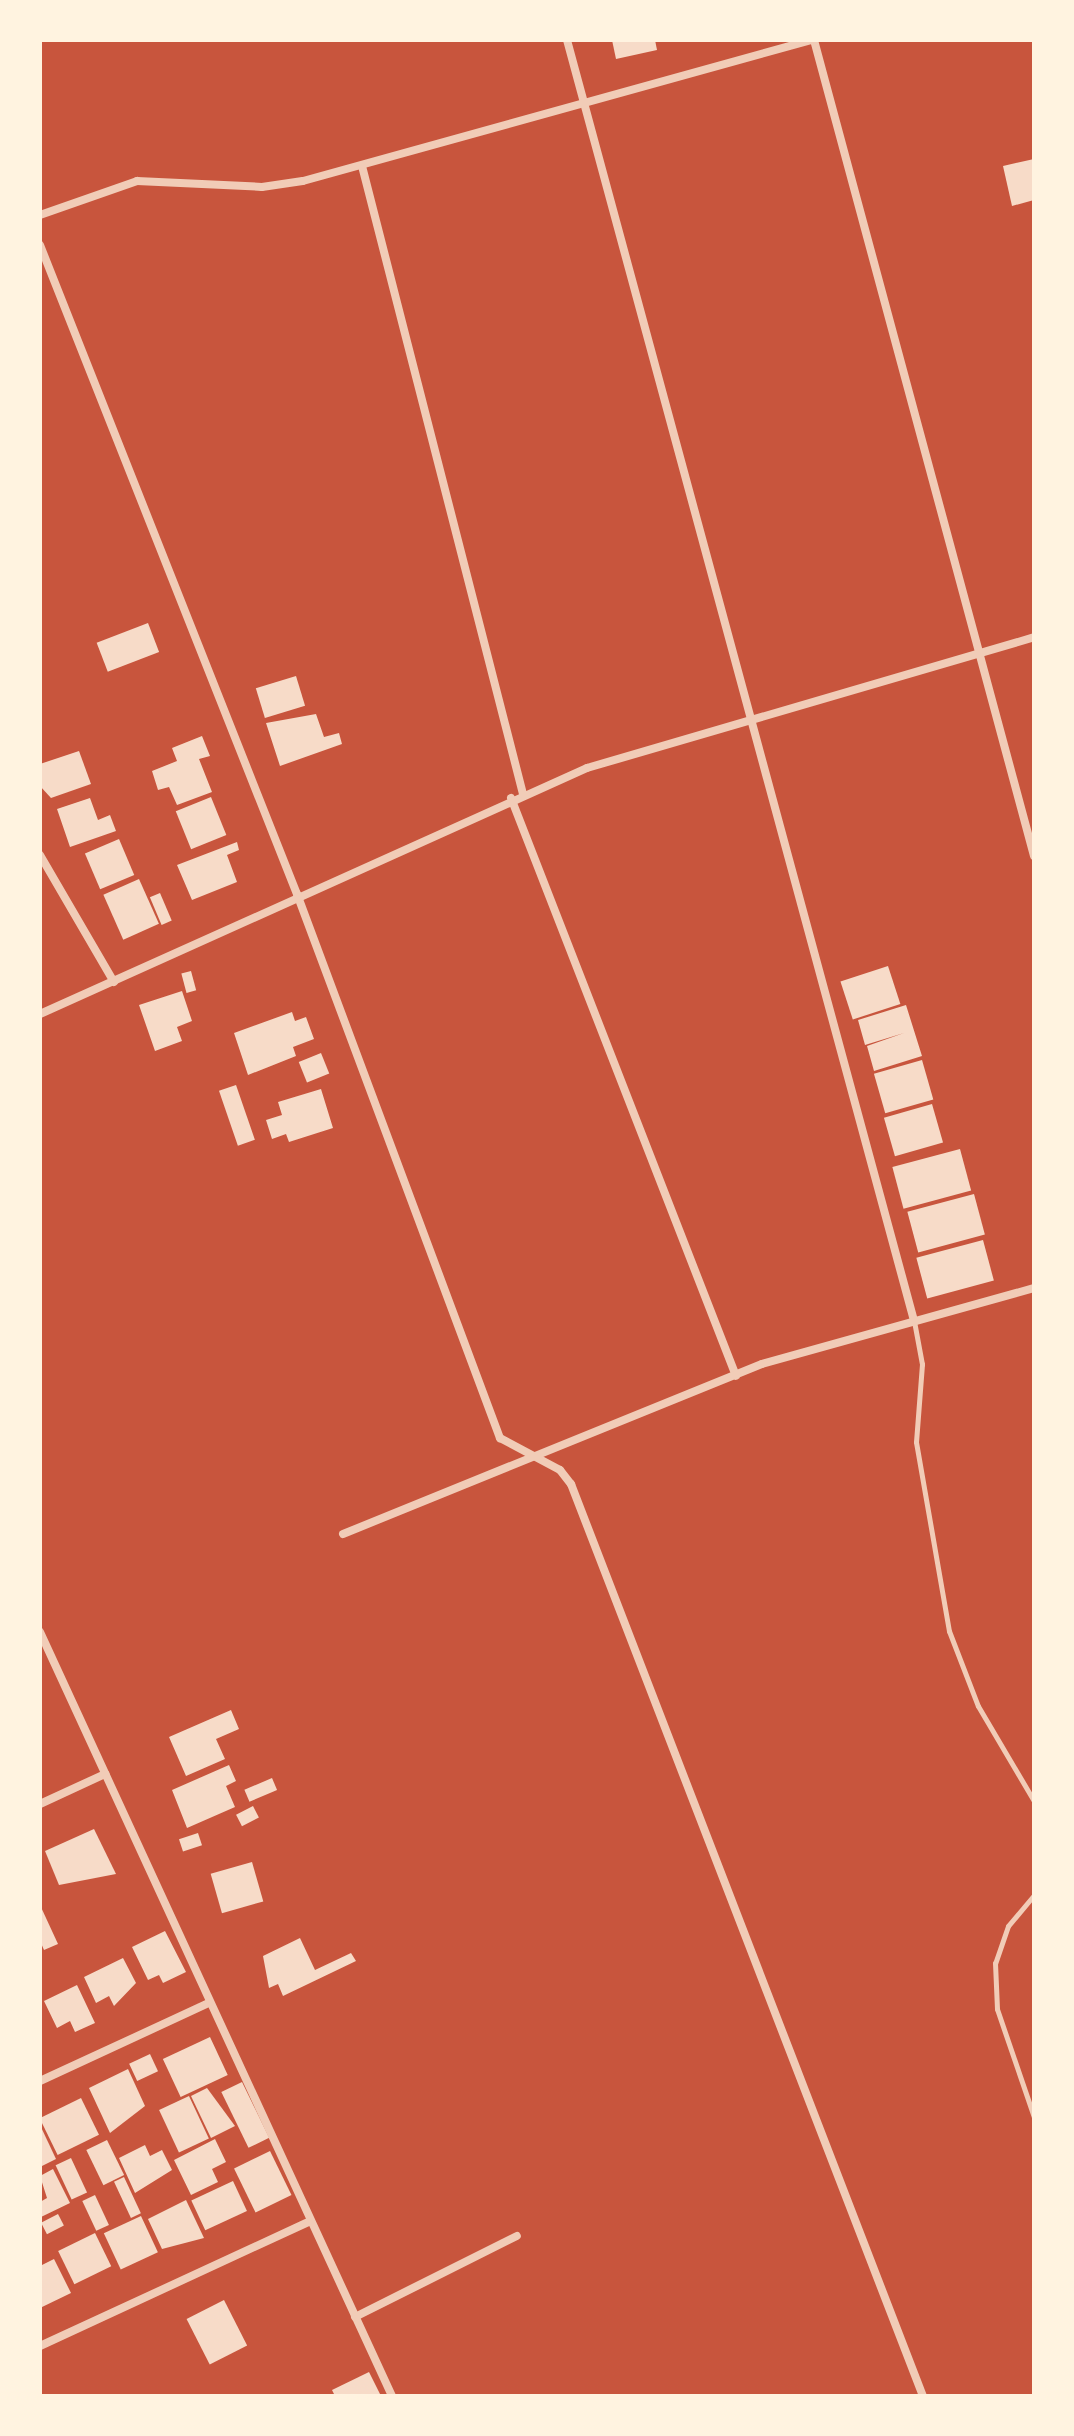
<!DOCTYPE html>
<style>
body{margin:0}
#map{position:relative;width:1074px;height:2436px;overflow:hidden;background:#c8553d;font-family:"Alegreya Sans",sans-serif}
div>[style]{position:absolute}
.building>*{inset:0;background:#f7dbc8;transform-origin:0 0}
.service>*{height:5px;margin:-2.5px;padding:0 2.5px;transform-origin:2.5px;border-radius:2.5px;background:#f1ccb7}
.minor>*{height:8px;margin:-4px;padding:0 4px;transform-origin:4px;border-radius:4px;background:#f1ccb7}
span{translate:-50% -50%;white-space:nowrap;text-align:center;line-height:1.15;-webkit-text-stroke:6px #fff3e0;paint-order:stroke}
.frame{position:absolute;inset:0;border:42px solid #fff3e0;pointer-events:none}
</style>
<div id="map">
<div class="building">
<i style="clip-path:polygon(612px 40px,655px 40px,657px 50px,616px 59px)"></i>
<i style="clip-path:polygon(1034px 159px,1034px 200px,1012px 206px,1003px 166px)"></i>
<i style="left:148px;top:623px;width:31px;height:55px;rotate:69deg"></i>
<i style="left:296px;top:676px;width:31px;height:42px;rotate:73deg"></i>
<i style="clip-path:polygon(316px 714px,324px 737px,339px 733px,342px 744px,280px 766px,266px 723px)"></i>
<i style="clip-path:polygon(202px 736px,210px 756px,199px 759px,212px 792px,177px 805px,169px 787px,158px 790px,152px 771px,177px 761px,172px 748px)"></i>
<i style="clip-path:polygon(79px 751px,91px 784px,51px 798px,40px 786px,40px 764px)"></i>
<i style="left:211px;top:797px;width:41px;height:38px;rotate:68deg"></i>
<i style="clip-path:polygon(90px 798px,98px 820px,110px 815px,116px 831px,70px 847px,57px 809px)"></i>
<i style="left:119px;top:839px;width:39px;height:37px;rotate:67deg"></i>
<i style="clip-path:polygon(237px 842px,239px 850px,227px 855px,237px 882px,192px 900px,177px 865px)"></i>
<i style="left:139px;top:879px;width:49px;height:39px;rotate:66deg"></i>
<i style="left:160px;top:893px;width:30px;height:11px;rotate:67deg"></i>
<i style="left:888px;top:966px;width:40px;height:50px;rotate:72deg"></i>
<i style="left:191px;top:971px;width:20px;height:10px;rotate:75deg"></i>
<i style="clip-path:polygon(182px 991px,192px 1021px,177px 1027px,182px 1041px,155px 1051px,139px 1005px)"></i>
<i style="clip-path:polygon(906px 1005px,922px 1056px,874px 1071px,867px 1046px,904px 1033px,865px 1045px,858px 1020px)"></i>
<i style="clip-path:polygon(292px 1012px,295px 1021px,306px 1017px,314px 1039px,293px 1047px,296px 1056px,248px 1075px,234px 1033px)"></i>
<i style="left:321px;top:1053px;width:22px;height:24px;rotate:68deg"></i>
<i style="left:922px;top:1060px;width:41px;height:50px;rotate:74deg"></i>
<i style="left:236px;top:1085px;width:58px;height:18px;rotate:71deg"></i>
<i style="clip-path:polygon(321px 1089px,333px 1128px,289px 1142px,286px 1134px,272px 1139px,266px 1120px,282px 1115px,278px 1102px)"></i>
<i style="left:932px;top:1104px;width:40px;height:50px;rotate:74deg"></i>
<i style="left:960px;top:1149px;width:43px;height:70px;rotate:75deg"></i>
<i style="left:974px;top:1194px;width:42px;height:69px;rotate:75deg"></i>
<i style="left:983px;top:1240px;width:42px;height:69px;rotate:75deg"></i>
<i style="clip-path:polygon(231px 1710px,239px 1729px,216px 1739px,225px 1759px,186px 1776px,169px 1737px)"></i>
<i style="clip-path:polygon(229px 1765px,236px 1781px,226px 1786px,235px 1807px,187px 1828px,172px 1790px)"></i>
<i style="left:272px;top:1778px;width:13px;height:30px;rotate:67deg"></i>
<i style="left:253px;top:1806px;width:13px;height:19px;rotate:63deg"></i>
<i style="clip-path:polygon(94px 1829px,116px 1874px,59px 1885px,45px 1851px)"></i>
<i style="left:198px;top:1833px;width:13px;height:20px;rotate:72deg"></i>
<i style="left:252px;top:1862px;width:41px;height:43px;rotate:74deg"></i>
<i style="clip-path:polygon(40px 1905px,58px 1944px,44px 1950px,40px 1941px)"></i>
<i style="clip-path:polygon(165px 1931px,186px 1972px,163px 1983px,159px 1975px,148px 1980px,132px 1947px)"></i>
<i style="clip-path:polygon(300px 1938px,315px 1970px,351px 1953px,356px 1961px,283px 1996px,278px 1984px,269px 1988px,263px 1956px)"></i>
<i style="clip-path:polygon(123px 1958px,136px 1983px,114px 2006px,109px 1996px,96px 2003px,84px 1977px)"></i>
<i style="clip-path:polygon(77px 1985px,95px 2023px,75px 2032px,70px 2021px,57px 2028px,44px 2001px)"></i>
<i style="left:210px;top:2037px;width:42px;height:52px;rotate:65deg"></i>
<i style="left:150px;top:2054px;width:19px;height:23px;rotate:65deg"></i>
<i style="clip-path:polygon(128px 2069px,145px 2106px,110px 2133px,89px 2088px)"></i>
<i style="left:242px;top:2082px;width:62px;height:23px;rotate:64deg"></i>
<i style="clip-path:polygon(207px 2088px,235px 2126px,211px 2138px,191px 2096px)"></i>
<i style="left:189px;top:2096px;width:47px;height:33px;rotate:65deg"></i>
<i style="left:81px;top:2098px;width:41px;height:46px;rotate:64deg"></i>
<i style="clip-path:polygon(40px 2125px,56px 2159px,40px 2167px)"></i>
<i style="clip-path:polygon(215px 2139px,226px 2162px,212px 2169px,218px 2182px,191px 2195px,174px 2160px)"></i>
<i style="left:107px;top:2140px;width:39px;height:23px;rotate:64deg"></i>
<i style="clip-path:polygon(145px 2145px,150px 2156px,162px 2150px,172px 2170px,135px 2193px,119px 2158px)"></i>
<i style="left:270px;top:2151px;width:49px;height:40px;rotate:64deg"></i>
<i style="left:71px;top:2158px;width:38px;height:17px;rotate:65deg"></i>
<i style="clip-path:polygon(53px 2169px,70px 2203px,41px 2217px,40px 2202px,47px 2198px,40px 2176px)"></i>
<i style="left:124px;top:2177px;width:40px;height:11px;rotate:65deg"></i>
<i style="left:233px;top:2181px;width:33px;height:46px;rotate:65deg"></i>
<i style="left:95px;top:2195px;width:33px;height:14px;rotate:65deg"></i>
<i style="clip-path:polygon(186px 2200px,204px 2238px,162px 2249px,148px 2219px)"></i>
<i style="left:58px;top:2214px;width:13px;height:19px;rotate:63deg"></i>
<i style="left:141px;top:2216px;width:40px;height:41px;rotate:65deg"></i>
<i style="left:95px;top:2233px;width:37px;height:41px;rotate:64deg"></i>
<i style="clip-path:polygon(54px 2259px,71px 2293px,40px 2308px,40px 2266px)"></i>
<i style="left:224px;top:2300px;width:51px;height:42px;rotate:63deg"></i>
<i style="clip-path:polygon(369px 2372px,381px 2396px,335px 2396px,332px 2390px)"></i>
</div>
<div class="service">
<i style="left:914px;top:1321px;width:44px;rotate:79.5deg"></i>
<i style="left:922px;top:1364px;width:78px;rotate:94.4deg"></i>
<i style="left:916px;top:1442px;width:192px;rotate:80.1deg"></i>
<i style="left:949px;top:1631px;width:80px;rotate:68.9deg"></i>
<i style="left:978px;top:1706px;width:110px;rotate:59.5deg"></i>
<i style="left:1034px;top:1895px;width:40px;rotate:130deg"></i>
<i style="left:1008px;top:1926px;width:39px;rotate:109deg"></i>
<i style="left:995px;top:1963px;width:46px;rotate:87.5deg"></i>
<i style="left:997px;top:2009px;width:114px;rotate:71.1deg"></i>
<i style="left:1034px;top:2133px;width:33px;rotate:90deg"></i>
</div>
<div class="minor">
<i style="left:567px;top:40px;width:1327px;rotate:74.84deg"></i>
<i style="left:814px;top:40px;width:845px;rotate:74.91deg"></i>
<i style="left:362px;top:166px;width:648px;rotate:75.62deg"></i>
<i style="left:40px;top:215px;width:103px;rotate:-19.3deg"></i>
<i style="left:137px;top:181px;width:125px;rotate:2.7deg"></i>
<i style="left:262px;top:187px;width:41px;rotate:-8.3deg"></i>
<i style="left:303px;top:181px;width:527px;rotate:-15.51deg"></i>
<i style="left:40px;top:245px;width:698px;rotate:68.4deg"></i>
<i style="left:297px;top:894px;width:581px;rotate:69.54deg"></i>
<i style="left:500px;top:1438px;width:68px;rotate:28.1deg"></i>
<i style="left:560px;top:1470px;width:18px;rotate:52deg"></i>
<i style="left:571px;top:1484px;width:978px;rotate:68.9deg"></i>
<i style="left:511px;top:798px;width:620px;rotate:68.73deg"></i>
<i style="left:40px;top:855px;width:147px;rotate:59.8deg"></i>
<i style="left:40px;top:1014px;width:600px;rotate:-24.21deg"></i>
<i style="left:587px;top:768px;width:466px;rotate:-16.3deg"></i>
<i style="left:343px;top:1534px;width:452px;rotate:-22.1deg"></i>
<i style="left:762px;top:1364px;width:282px;rotate:-15.6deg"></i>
<i style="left:40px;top:1632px;width:841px;rotate:65.26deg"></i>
<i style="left:40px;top:1804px;width:72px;rotate:-24.8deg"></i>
<i style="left:40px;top:2081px;width:186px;rotate:-24.8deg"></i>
<i style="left:355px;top:2317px;width:181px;rotate:-26.6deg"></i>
<i style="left:40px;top:2346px;width:298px;rotate:-24.8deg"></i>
</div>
<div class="frame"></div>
</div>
